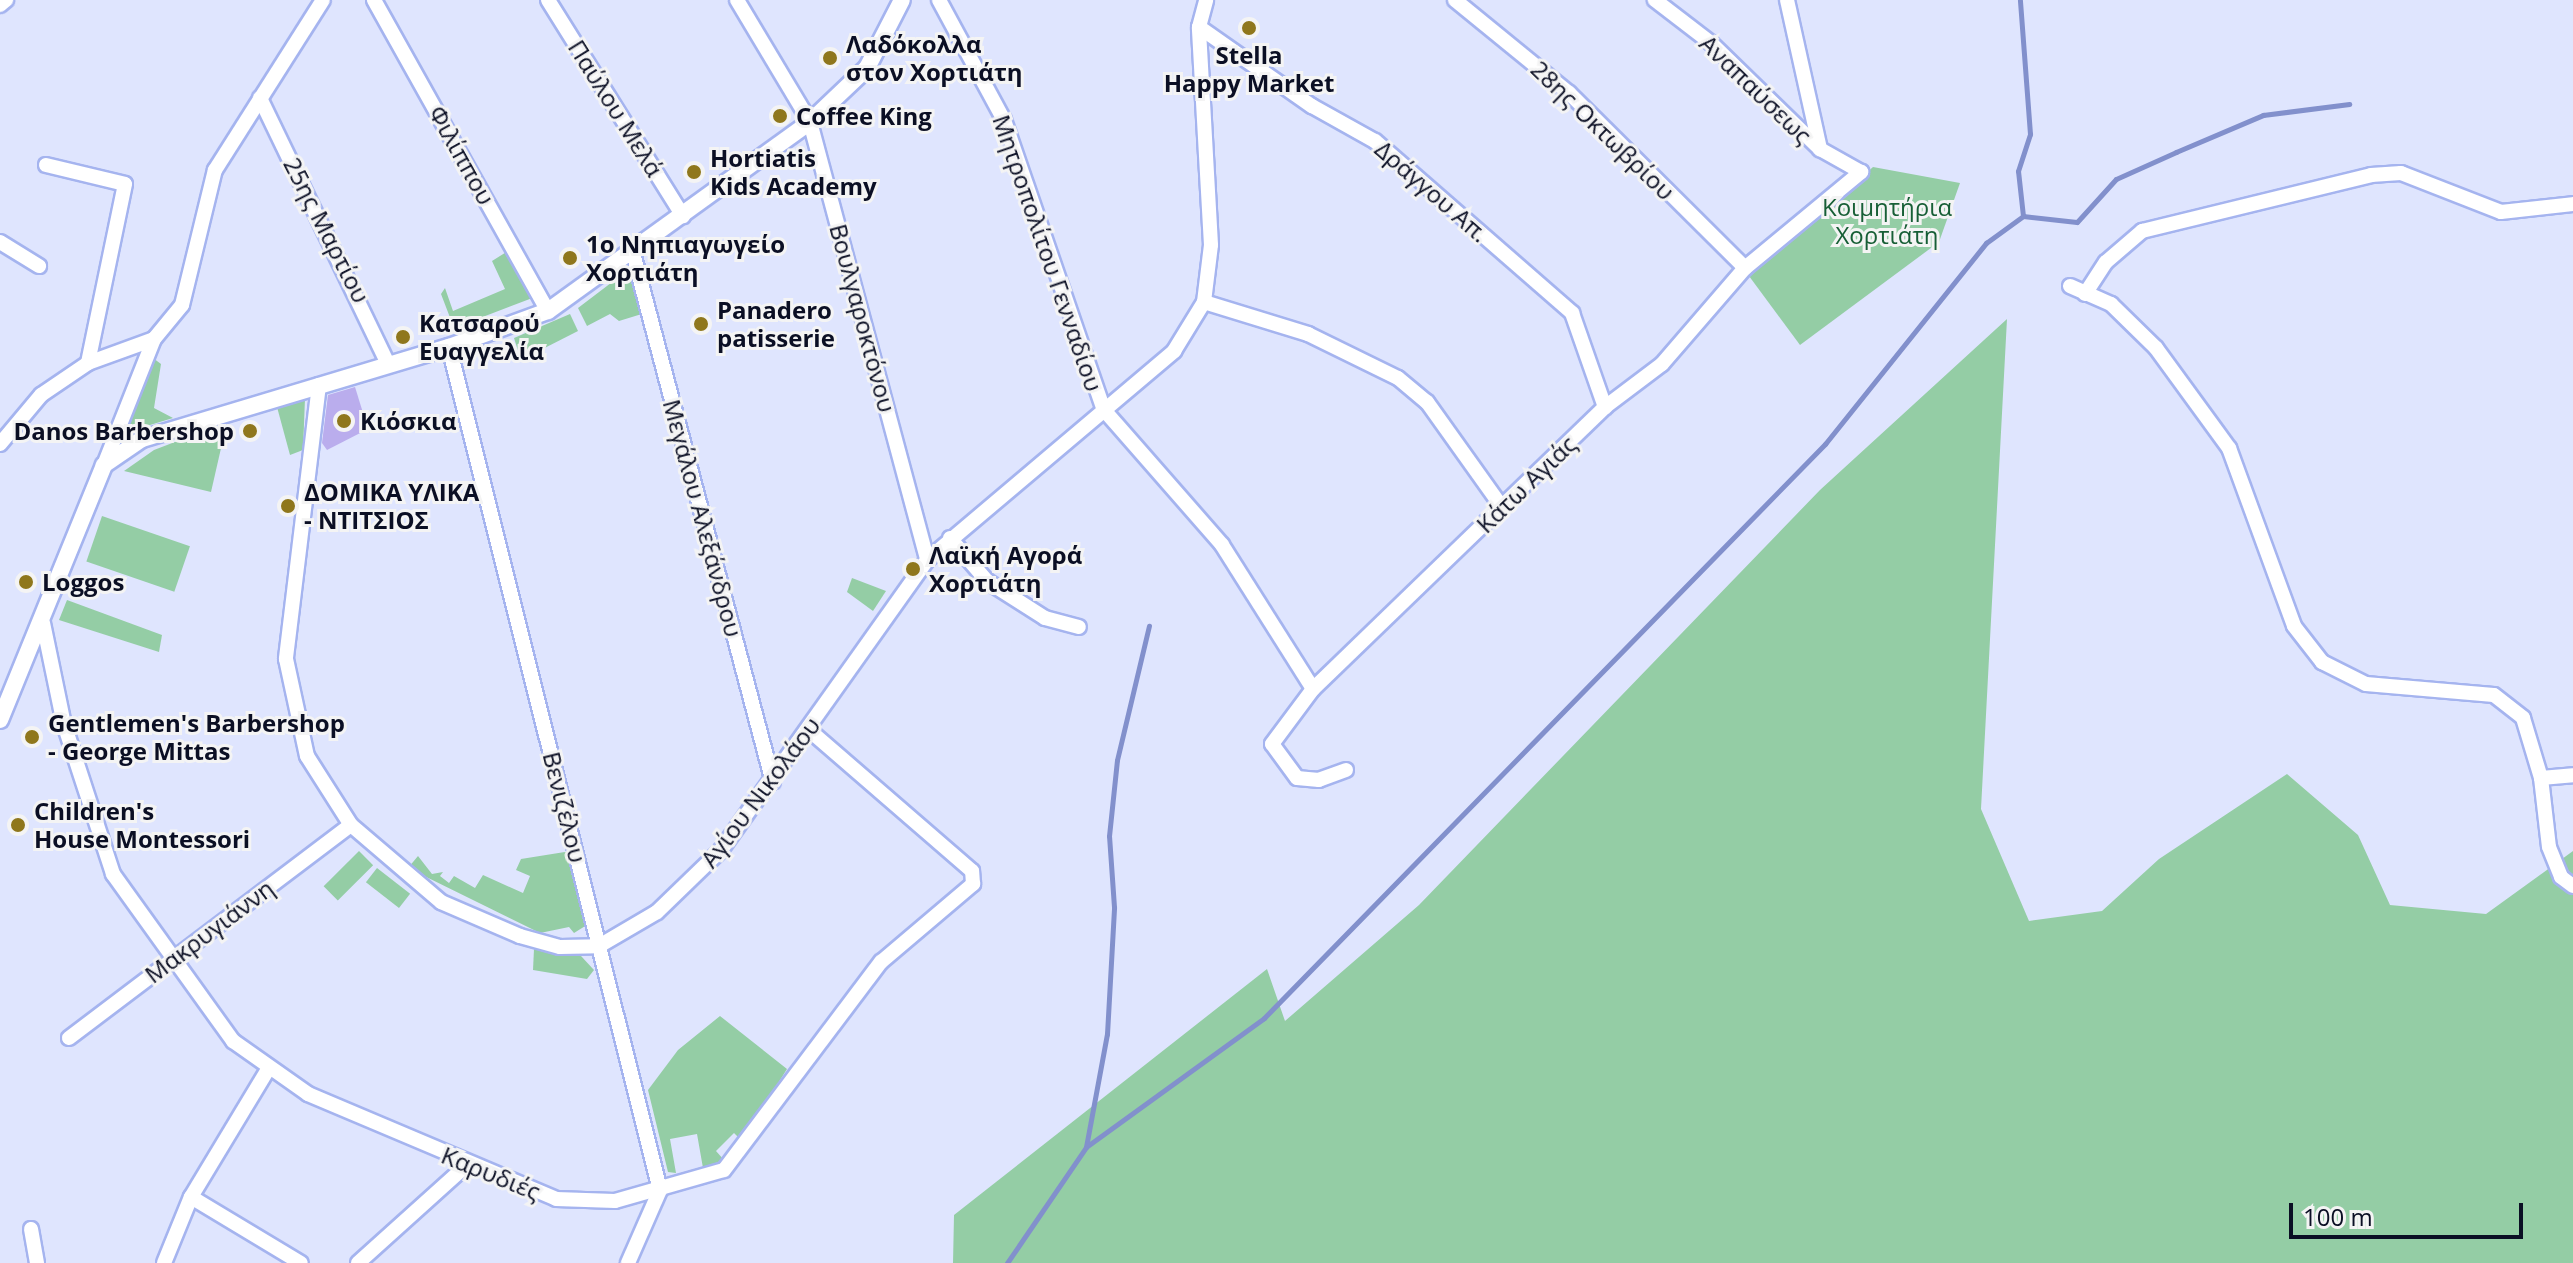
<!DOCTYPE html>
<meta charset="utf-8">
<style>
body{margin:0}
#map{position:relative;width:2573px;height:1263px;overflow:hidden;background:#dfe5fe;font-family:"Open Sans",sans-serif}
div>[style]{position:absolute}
.green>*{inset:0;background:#94cda5;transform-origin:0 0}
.stream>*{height:5px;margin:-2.5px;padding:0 2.5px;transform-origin:2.5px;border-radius:2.5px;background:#8290cc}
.building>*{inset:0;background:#baaded}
.roads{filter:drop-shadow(2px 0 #a5b4ef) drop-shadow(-2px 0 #a5b4ef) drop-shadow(0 2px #a5b4ef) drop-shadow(0 -2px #a5b4ef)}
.minor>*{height:14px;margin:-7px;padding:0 7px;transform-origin:7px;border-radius:7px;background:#fff}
.tertiary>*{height:16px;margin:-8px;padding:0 8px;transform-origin:8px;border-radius:8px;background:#fff}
.dots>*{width:22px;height:22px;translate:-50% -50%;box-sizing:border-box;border:4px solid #f4f4f4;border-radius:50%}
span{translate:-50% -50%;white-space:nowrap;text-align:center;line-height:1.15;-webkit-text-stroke:6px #f4f4f4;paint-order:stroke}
.poi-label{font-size:24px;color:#0b0f24;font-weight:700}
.left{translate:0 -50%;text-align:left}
.right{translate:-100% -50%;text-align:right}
.street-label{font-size:24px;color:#0b0f24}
.park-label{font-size:24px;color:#175f36}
.scale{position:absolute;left:2289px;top:1203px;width:234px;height:36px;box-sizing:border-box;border:4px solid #0b0f24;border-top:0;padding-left:10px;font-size:24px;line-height:28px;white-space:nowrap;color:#0b0f24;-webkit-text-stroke:6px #f4f4f4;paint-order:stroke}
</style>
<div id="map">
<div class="green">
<i style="clip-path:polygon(1873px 167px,1960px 183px,1939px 242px,1800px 345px,1749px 276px)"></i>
<i style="clip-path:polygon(508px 251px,535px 297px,454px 328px,441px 294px,445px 288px,453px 311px,505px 289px,492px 261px)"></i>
<i style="clip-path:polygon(628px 270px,645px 313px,619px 321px,610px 314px,587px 326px,578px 308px)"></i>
<i style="clip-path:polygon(570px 314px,578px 331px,521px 360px,514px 338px)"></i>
<i style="clip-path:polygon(2007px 319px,1981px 809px,2029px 921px,2102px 911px,2159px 859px,2287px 774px,2358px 835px,2390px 905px,2486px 914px,2573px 851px,2573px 1263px,953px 1263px,954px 1215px,1267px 969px,1285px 1021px,1419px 905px,1820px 490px)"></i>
<i style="clip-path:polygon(153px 358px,161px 364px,154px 408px,173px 418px,127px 432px)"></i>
<i style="clip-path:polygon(305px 398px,303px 450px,290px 455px,277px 407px)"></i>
<i style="clip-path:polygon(227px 422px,211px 492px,124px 471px,154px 450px)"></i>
<i style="left:102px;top:516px;width:93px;height:48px;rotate:19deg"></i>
<i style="clip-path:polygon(852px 578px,886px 591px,873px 611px,847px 592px)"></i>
<i style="clip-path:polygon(67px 600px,162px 635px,159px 652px,59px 620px)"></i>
<i style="left:359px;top:851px;width:20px;height:50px;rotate:45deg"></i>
<i style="clip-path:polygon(571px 851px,590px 923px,574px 933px,569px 927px,540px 933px,408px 868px,418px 856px,432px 874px,443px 872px,440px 876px,449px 883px,454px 876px,475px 888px,483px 875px,523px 893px,530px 876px,516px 870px,521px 859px)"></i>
<i style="left:377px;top:868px;width:42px;height:18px;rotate:38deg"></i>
<i style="clip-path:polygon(534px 949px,581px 956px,594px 970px,587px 979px,533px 970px)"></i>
<i style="clip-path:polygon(720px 1016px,787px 1069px,742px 1141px,734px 1133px,716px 1151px,724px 1160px,703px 1168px,697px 1134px,670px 1139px,676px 1173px,668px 1172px,648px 1090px,678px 1050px)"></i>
</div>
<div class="stream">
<i style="left:2023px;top:216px;width:54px;rotate:6.3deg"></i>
<i style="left:2077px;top:222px;width:58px;rotate:-47.8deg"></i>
<i style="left:2116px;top:179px;width:66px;rotate:-24.2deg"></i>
<i style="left:2176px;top:152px;width:95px;rotate:-23deg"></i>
<i style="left:2263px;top:115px;width:87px;rotate:-7.3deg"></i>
<i style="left:1086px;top:1147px;width:220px;rotate:-35.9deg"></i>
<i style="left:1264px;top:1018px;width:803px;rotate:-45.66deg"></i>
<i style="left:1825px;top:444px;width:258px;rotate:-51.3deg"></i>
<i style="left:1986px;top:243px;width:46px;rotate:-36.1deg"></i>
<i style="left:2023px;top:216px;width:45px;rotate:-96.3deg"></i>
<i style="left:2018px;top:171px;width:39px;rotate:-72deg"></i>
<i style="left:2030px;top:134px;width:134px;rotate:-94.3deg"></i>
<i style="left:1007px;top:1263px;width:140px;rotate:-55.7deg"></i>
<i style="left:1086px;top:1147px;width:115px;rotate:-79.5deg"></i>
<i style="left:1107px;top:1034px;width:127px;rotate:-86.8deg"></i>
<i style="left:1114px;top:907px;width:71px;rotate:-94deg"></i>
<i style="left:1109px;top:836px;width:76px;rotate:-84deg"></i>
<i style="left:1117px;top:760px;width:138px;rotate:-76.6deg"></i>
</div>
<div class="building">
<i style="clip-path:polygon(355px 387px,368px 429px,327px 450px,322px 443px,328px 395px)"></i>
</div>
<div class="roads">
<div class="minor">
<i style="left:374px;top:0;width:356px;rotate:60.8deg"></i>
<i style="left:548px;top:0;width:255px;rotate:58deg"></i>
<i style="left:737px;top:0;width:142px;rotate:59.1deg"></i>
<i style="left:810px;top:122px;width:453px;rotate:75deg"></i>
<i style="left:939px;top:0;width:136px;rotate:61.6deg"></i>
<i style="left:1004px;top:120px;width:307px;rotate:71deg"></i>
<i style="left:1104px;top:410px;width:179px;rotate:48.8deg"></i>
<i style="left:1222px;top:545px;width:170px;rotate:57.7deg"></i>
<i style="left:1455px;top:0;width:147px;rotate:39.2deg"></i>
<i style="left:1569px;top:93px;width:248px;rotate:44.8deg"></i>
<i style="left:1787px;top:0;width:153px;rotate:77.5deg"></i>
<i style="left:0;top:5px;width:8px;rotate:-40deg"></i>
<i style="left:1199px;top:27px;width:138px;rotate:35deg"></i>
<i style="left:1312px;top:106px;width:72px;rotate:29.1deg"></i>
<i style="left:1375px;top:141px;width:262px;rotate:41.1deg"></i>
<i style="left:1572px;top:313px;width:100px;rotate:70.7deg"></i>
<i style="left:260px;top:98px;width:295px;rotate:64.3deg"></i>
<i style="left:46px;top:165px;width:81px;rotate:13.5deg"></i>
<i style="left:125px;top:184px;width:183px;rotate:101.7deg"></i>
<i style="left:0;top:242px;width:46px;rotate:31.6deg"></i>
<i style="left:633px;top:253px;width:547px;rotate:75.18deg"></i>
<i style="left:2070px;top:286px;width:45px;rotate:23.7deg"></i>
<i style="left:2111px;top:304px;width:63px;rotate:44.4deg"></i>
<i style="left:2156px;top:348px;width:124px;rotate:53.9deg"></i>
<i style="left:2229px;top:448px;width:189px;rotate:69.9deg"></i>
<i style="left:2294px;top:626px;width:46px;rotate:52.1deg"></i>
<i style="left:2322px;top:662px;width:49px;rotate:26.6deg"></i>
<i style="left:2366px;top:684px;width:128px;rotate:4.9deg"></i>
<i style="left:2494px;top:695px;width:37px;rotate:38deg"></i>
<i style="left:2523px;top:718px;width:63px;rotate:73.3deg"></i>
<i style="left:2541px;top:778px;width:69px;rotate:83.4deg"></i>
<i style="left:2549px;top:847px;width:32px;rotate:68deg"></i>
<i style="left:2561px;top:877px;width:15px;rotate:37deg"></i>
<i style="left:2085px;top:294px;width:38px;rotate:-57deg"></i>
<i style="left:2106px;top:262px;width:48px;rotate:-40.7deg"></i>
<i style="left:2142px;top:231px;width:236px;rotate:-13.7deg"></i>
<i style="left:2371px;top:175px;width:30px;rotate:-4deg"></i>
<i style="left:2401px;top:173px;width:107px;rotate:21.3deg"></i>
<i style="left:2501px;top:212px;width:72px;rotate:-6.3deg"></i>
<i style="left:1204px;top:302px;width:109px;rotate:17.1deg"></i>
<i style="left:1308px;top:334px;width:100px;rotate:26.1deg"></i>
<i style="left:1398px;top:378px;width:38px;rotate:40deg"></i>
<i style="left:1427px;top:402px;width:129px;rotate:54.5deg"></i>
<i style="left:449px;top:347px;width:869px;rotate:75.95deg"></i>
<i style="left:660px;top:1190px;width:80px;rotate:113.7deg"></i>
<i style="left:319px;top:385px;width:276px;rotate:96.9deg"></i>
<i style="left:286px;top:659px;width:99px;rotate:77.8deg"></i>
<i style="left:307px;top:756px;width:82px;rotate:57.5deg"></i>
<i style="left:351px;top:825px;width:118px;rotate:40.5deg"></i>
<i style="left:441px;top:902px;width:86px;rotate:23.3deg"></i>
<i style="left:520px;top:936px;width:41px;rotate:15.4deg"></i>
<i style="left:560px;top:947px;width:39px;rotate:-1deg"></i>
<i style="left:599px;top:946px;width:67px;rotate:-30.4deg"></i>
<i style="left:657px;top:912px;width:89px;rotate:-44.1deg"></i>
<i style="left:721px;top:850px;width:356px;rotate:-54.6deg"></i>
<i style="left:927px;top:560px;width:324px;rotate:-40.2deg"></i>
<i style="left:1174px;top:351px;width:57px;rotate:-58.5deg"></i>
<i style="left:1204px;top:302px;width:57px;rotate:-83deg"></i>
<i style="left:1211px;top:245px;width:218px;rotate:-93.2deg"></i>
<i style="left:1199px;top:27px;width:28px;rotate:-75deg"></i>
<i style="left:0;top:444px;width:64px;rotate:-50.1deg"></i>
<i style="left:41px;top:395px;width:57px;rotate:-34.2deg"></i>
<i style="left:88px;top:363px;width:70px;rotate:-20deg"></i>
<i style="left:104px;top:465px;width:136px;rotate:-68.4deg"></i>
<i style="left:154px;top:339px;width:44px;rotate:-50.5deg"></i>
<i style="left:182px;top:305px;width:139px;rotate:-76.3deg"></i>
<i style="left:215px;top:170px;width:201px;rotate:-57.6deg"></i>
<i style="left:950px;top:538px;width:57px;rotate:49.3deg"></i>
<i style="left:987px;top:581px;width:69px;rotate:32.5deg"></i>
<i style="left:1045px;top:618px;width:35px;rotate:15deg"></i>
<i style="left:43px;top:623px;width:103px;rotate:78.3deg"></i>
<i style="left:64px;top:724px;width:158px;rotate:71.9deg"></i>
<i style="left:113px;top:874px;width:206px;rotate:54.3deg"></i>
<i style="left:233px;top:1041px;width:92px;rotate:35.2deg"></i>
<i style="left:308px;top:1094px;width:269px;rotate:22.9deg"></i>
<i style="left:556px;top:1199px;width:59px;rotate:1.9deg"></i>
<i style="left:615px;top:1201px;width:113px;rotate:-15.9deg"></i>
<i style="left:724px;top:1170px;width:261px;rotate:-53deg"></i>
<i style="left:881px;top:962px;width:121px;rotate:-40.3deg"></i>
<i style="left:973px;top:884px;width:13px;rotate:-94deg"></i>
<i style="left:972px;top:871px;width:217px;rotate:-139.1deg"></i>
<i style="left:1346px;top:770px;width:29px;rotate:160deg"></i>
<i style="left:1319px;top:780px;width:22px;rotate:-175deg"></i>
<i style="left:1297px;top:778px;width:42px;rotate:-126.3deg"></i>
<i style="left:1272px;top:744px;width:69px;rotate:-53.3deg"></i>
<i style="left:1313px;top:689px;width:406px;rotate:-44deg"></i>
<i style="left:1605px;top:407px;width:71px;rotate:-37deg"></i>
<i style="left:1662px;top:364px;width:127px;rotate:-49.2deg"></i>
<i style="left:1745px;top:268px;width:151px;rotate:-39.6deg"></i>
<i style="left:1861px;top:172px;width:47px;rotate:-150.7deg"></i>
<i style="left:1820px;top:149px;width:152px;rotate:-135.8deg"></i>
<i style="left:1711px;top:43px;width:71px;rotate:-142.5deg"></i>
<i style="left:2541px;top:778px;width:32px;rotate:-5deg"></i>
<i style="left:69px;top:1038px;width:353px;rotate:-37.1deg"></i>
<i style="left:191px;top:1197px;width:128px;rotate:31deg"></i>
<i style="left:31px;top:1229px;width:35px;rotate:80deg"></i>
<i style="left:164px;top:1263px;width:71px;rotate:-67.8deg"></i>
<i style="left:191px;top:1197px;width:147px;rotate:-58.9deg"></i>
<i style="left:358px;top:1263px;width:147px;rotate:-42deg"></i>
</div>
<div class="tertiary">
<i style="left:0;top:720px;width:275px;rotate:-67.8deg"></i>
<i style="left:104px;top:465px;width:46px;rotate:-34.4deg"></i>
<i style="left:142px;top:439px;width:320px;rotate:-16.7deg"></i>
<i style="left:449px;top:347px;width:105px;rotate:-20deg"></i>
<i style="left:548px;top:311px;width:323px;rotate:-35.8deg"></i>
<i style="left:810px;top:122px;width:79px;rotate:-43.5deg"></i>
<i style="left:867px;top:68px;width:76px;rotate:-62.8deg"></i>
</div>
</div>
<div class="dots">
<i style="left:1249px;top:28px;background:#8f771c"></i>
<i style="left:830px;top:58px;background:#8f771c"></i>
<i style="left:780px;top:116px;background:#8f771c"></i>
<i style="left:694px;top:172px;background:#8f771c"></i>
<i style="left:570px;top:258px;background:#8f771c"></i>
<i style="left:701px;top:324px;background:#8f771c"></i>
<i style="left:403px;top:337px;background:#8f771c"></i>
<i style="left:344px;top:421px;background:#8f771c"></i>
<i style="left:250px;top:431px;background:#8f771c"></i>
<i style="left:288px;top:506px;background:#8f771c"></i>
<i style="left:913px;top:569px;background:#8f771c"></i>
<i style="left:26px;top:582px;background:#8f771c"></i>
<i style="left:32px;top:737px;background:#8f771c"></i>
<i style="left:18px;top:825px;background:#8f771c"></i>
</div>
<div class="poi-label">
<span class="left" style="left:846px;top:58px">Λαδόκολλα<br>στον Χορτιάτη</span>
<span style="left:1249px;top:69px">Stella<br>Happy Market</span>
<span class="left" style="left:796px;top:116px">Coffee King</span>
<span class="left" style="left:710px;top:172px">Hortiatis<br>Kids Academy</span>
<span class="left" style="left:586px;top:258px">1ο Νηπιαγωγείο<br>Χορτιάτη</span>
<span class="left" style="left:717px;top:324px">Panadero<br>patisserie</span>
<span class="left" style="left:419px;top:337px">Κατσαρού<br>Ευαγγελία</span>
<span class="left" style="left:360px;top:421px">Κιόσκια</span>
<span class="right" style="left:234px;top:431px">Danos Barbershop</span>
<span class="left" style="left:304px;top:506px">ΔΟΜΙΚΑ ΥΛΙΚΑ<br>- ΝΤΙΤΣΙΟΣ</span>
<span class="left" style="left:929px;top:569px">Λαϊκή Αγορά<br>Χορτιάτη</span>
<span class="left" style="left:42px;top:582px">Loggos</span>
<span class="left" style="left:48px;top:737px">Gentlemen's Barbershop<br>- George Mittas</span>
<span class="left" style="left:34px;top:825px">Children's<br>House Montessori</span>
</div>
<div class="street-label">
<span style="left:1756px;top:89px;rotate:44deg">Αναπαύσεως</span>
<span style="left:616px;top:108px;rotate:58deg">Παύλου Μελά</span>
<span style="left:1603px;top:130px;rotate:44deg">28ης Οκτωβρίου</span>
<span style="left:462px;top:155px;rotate:61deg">Φιλίππου</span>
<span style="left:1432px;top:191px;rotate:41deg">Δράγγου Απ.</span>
<span style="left:327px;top:230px;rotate:63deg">25ης Μαρτίου</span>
<span style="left:1048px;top:253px;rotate:71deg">Μητροπολίτου Γενναδίου</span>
<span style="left:863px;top:318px;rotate:75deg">Βουλγαροκτόνου</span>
<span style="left:1526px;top:484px;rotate:-44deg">Κάτω Αγιάς</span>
<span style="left:703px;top:518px;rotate:75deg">Μεγάλου Αλεξάνδρου</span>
<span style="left:760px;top:792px;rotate:-53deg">Αγίου Νικολάου</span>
<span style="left:565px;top:807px;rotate:76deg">Βενιζέλου</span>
<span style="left:209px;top:931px;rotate:-37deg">Μακρυγιάννη</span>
<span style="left:491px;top:1173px;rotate:22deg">Καρυδιές</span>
</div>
<div class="park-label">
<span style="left:1887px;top:221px">Κοιμητήρια<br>Χορτιάτη</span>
</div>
<div class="scale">100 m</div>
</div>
